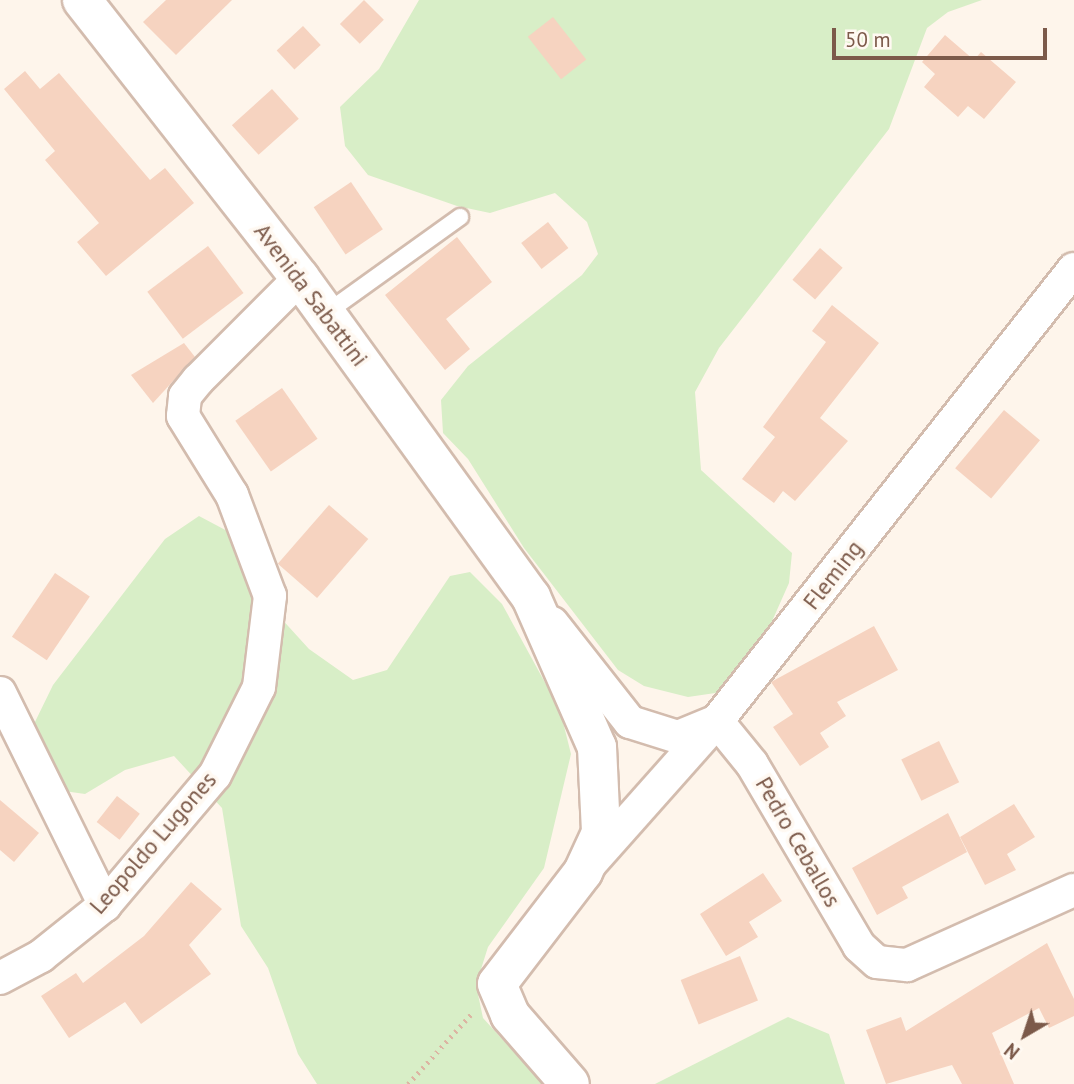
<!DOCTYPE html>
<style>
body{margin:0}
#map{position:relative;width:1074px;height:1084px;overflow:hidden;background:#fef5eb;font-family:"PT Sans",sans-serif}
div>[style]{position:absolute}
.green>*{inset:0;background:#d8eec7}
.building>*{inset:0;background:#f6d3c0;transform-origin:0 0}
.path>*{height:4.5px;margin-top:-2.25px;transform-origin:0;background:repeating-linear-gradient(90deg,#dcb5a2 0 2px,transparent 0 7px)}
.roads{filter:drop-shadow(2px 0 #d3bcae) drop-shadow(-2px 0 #d3bcae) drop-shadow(0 2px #d3bcae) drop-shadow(0 -2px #d3bcae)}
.service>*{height:16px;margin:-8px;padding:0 8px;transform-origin:8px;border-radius:8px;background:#fff}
.minor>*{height:32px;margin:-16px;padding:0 16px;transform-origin:16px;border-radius:16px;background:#fff}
.tertiary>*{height:38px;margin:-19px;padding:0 19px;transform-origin:19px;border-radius:19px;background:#fff}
span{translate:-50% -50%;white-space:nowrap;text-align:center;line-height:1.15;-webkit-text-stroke:7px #fff9f2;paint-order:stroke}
.street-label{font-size:23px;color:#7c5a4a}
.north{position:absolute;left:990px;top:1000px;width:70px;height:70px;-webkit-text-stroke:5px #fff9f2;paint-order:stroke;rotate:219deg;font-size:19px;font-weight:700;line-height:28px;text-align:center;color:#7c5a4a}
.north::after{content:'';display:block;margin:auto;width:24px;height:32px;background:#7c5a4a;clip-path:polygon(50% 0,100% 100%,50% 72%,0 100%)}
.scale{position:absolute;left:832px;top:28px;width:215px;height:32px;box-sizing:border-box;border:4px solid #7c5a4a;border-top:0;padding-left:9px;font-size:21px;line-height:24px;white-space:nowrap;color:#7c5a4a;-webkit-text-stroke:5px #fff9f2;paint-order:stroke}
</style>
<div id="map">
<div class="green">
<i style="clip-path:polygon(419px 0,982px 0,948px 12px,927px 28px,889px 129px,719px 348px,695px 392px,701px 470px,792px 553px,789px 583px,765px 637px,729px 691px,688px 697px,644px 686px,618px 670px,524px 548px,468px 459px,443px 433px,441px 400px,468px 366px,582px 275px,598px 254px,587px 222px,555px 193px,490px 213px,457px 206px,368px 175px,345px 146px,340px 107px,379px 69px)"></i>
<i style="clip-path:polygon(199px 516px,231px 533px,258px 593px,309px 649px,353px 680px,387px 670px,450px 576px,470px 572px,502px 604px,560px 710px,571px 754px,544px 868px,488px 947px,476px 985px,483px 1018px,543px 1084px,317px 1084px,298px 1054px,268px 968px,241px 926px,222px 808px,174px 756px,125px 770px,85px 794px,64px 791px,33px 726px,53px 685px,165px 539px)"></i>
<i style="clip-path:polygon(788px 1017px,829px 1034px,845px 1084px,655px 1084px)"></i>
</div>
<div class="building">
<i style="clip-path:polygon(166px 0,232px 0,176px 55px,143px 22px)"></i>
<i style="left:364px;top:0;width:28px;height:34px;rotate:45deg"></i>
<i style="left:553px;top:17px;width:54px;height:32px;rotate:52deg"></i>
<i style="left:303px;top:26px;width:26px;height:36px;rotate:47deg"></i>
<i style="clip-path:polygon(945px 35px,974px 60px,981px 52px,1016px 82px,984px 119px,968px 106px,958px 117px,924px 87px,935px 74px,922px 62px)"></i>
<i style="clip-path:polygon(25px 71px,40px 89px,59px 73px,150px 180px,165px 168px,194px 203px,106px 276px,77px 242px,99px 223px,45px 160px,55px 151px,4px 89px)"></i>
<i style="left:272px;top:89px;width:40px;height:54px;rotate:48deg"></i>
<i style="left:351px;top:182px;width:57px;height:45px;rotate:56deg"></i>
<i style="left:548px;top:222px;width:33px;height:34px;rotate:52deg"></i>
<i style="clip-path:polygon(457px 237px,492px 282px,446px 319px,470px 349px,445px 370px,385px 295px)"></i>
<i style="left:208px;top:246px;width:59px;height:76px;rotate:53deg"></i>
<i style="left:820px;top:248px;width:30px;height:42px;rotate:41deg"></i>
<i style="clip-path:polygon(832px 305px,879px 343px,820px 418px,848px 441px,795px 501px,783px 491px,774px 503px,742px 479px,775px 437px,763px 427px,826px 342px,812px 331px)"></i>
<i style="clip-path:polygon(184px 343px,195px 357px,153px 403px,131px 375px)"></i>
<i style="left:282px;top:388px;width:62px;height:57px;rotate:55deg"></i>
<i style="left:1004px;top:410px;width:47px;height:76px;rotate:40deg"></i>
<i style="left:329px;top:505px;width:52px;height:78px;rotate:41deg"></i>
<i style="left:55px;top:573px;width:42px;height:77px;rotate:34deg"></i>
<i style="clip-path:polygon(874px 626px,898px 670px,837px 702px,846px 716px,820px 733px,829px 747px,800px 766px,773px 727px,793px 714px,771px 682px)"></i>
<i style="left:939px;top:741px;width:46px;height:42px;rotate:64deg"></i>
<i style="left:117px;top:796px;width:29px;height:33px;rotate:38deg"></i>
<i style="clip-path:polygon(0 800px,39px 833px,14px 862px,0 850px)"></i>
<i style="clip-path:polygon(1014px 804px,1035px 837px,1007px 854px,1016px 870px,985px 885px,960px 837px)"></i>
<i style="clip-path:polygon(948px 813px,967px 852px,902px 887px,908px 898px,877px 915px,852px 868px)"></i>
<i style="clip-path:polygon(763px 873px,782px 901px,749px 922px,758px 937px,726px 956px,700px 914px)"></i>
<i style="clip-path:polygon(191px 882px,222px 909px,189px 945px,211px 974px,141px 1024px,125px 1002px,69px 1038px,41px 996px,76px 973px,83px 983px,144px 936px)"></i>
<i style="clip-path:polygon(1047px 943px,1074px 999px,1074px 1016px,1049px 1028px,1039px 1008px,992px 1033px,1014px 1084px,962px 1084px,952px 1065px,886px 1084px,866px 1030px,901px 1017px,906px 1031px)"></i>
<i style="left:740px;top:956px;width:48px;height:64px;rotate:68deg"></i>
</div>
<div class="path">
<i style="left:408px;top:1084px;width:97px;rotate:-47.9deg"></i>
</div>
<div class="roads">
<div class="service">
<i style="left:326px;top:313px;width:165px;rotate:-35.6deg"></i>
</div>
<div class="minor">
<i style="left:552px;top:623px;width:126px;rotate:51.8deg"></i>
<i style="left:630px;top:722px;width:50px;rotate:17.4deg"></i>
<i style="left:678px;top:737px;width:42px;rotate:-22.3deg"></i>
<i style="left:717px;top:721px;width:55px;rotate:50.9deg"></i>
<i style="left:752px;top:764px;width:211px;rotate:59.5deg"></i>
<i style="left:859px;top:946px;width:24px;rotate:42deg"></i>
<i style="left:877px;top:962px;width:30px;rotate:6deg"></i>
<i style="left:907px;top:965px;width:183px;rotate:-24.2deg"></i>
<i style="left:0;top:693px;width:237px;rotate:63.7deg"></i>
<i style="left:591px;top:863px;width:190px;rotate:-48.4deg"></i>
<i style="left:717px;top:721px;width:576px;rotate:-51.7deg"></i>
<i style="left:0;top:978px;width:47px;rotate:-28.2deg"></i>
<i style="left:41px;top:956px;width:82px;rotate:-38.6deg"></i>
<i style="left:105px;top:905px;width:170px;rotate:-49.8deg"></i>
<i style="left:215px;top:775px;width:98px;rotate:-63.4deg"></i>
<i style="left:259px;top:687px;width:92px;rotate:-83.1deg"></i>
<i style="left:270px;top:596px;width:108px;rotate:-110.6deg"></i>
<i style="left:232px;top:495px;width:93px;rotate:-121.8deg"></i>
<i style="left:183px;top:416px;width:20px;rotate:-84deg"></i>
<i style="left:185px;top:396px;width:21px;rotate:-51deg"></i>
<i style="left:198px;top:380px;width:144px;rotate:-45deg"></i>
</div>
<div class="tertiary">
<i style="left:82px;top:0;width:353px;rotate:51.9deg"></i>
<i style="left:300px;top:278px;width:394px;rotate:54.1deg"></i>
<i style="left:531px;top:597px;width:164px;rotate:66.3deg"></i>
<i style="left:597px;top:747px;width:86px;rotate:87.3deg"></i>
<i style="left:601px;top:833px;width:43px;rotate:114.8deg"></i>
<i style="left:583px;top:872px;width:141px;rotate:127.5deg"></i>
<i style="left:497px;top:984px;width:34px;rotate:67deg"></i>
<i style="left:510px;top:1015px;width:91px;rotate:49deg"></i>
</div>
</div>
<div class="street-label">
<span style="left:311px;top:295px;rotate:53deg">Avenida Sabattini</span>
<span style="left:833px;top:575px;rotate:-52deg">Fleming</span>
<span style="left:798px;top:842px;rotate:60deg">Pedro Ceballos</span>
<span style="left:153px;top:843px;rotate:-49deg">Leopoldo Lugones</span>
</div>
<div class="north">N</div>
<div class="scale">50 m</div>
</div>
